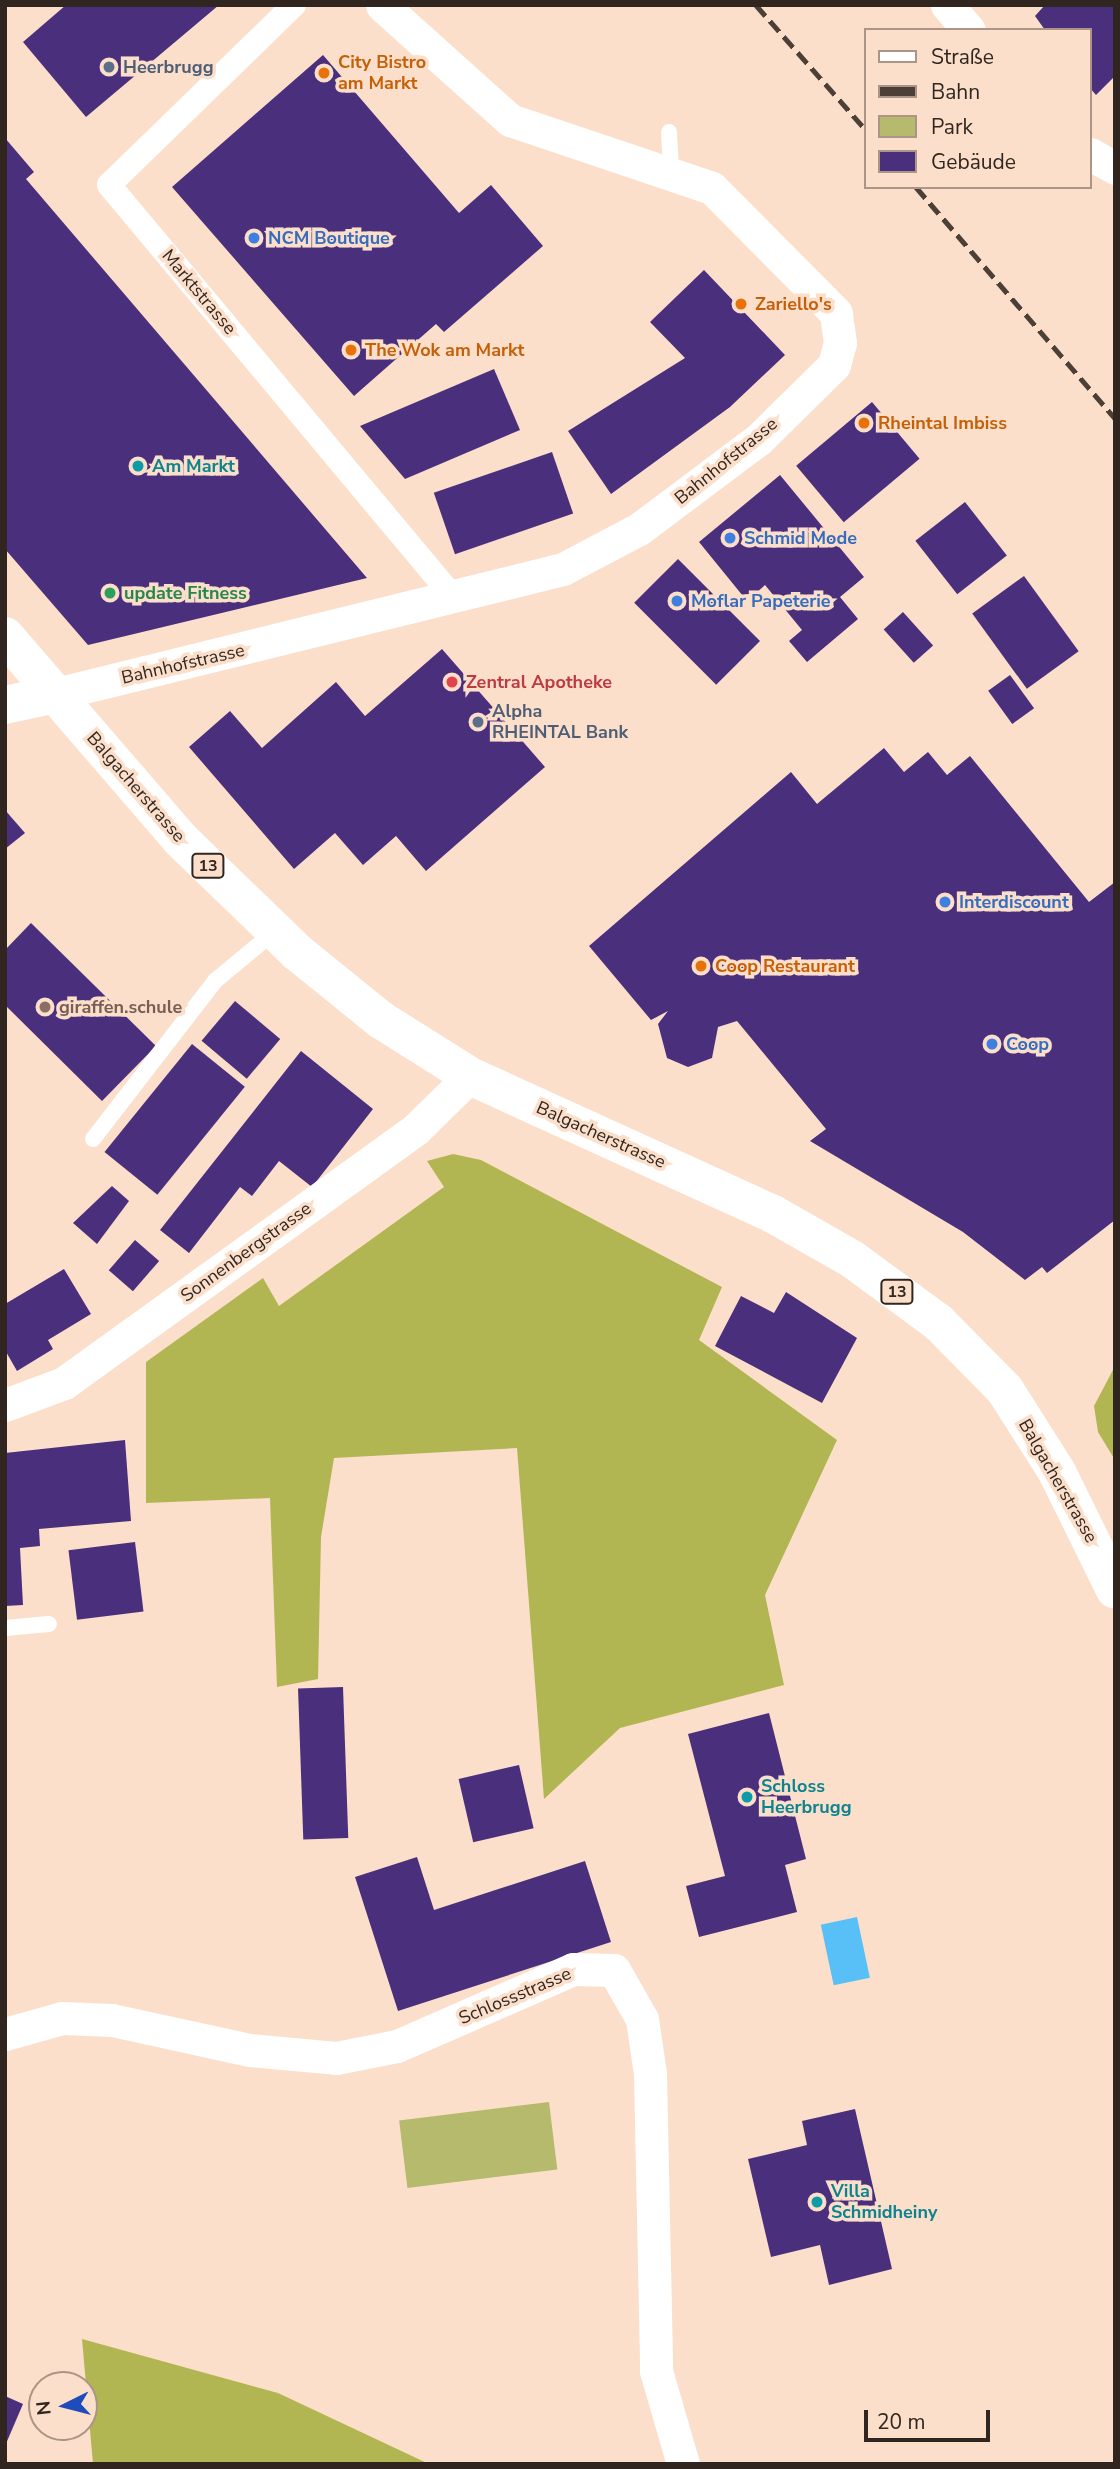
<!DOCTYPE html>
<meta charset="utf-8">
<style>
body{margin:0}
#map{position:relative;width:1120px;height:2469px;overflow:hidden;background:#fbdfcb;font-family:"Nunito Sans",sans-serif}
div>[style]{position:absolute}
.green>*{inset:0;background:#b6ba6c;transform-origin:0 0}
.forest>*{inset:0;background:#b2b652}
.water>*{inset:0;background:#59bff7;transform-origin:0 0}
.building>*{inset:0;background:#4a307c;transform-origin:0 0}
.service>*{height:16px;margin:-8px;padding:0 8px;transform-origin:8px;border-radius:8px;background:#fff}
.pedestrian>*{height:24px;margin:-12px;padding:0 12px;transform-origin:12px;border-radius:12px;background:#fff}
.minor>*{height:33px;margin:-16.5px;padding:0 16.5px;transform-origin:16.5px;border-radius:16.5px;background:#fff}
.secondary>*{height:38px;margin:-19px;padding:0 19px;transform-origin:19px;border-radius:19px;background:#fff}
.primary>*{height:38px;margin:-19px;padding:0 19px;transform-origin:19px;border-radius:19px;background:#fff}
.rail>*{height:5px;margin-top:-2.5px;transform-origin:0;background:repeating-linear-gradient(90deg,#4b3f36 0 14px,transparent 0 21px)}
.dots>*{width:19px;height:19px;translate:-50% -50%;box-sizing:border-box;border:4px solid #fbdfcb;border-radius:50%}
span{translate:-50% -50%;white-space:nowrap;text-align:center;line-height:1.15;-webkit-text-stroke:7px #fbdfcb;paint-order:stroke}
.shield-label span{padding:2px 5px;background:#fbdfcb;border:2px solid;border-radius:5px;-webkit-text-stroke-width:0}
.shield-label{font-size:16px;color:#30261f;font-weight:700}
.food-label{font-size:18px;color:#c56008;font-weight:700}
.left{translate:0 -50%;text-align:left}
.service-label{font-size:18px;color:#4e5e75;font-weight:700}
.shop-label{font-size:18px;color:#366cbe;font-weight:700}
.street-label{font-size:18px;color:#30261f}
.culture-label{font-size:18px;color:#0d838f;font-weight:700}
.leisure-label{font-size:18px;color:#27864d;font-weight:700}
.health-label{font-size:18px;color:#be3a42;font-weight:700}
.education-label{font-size:18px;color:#785e54;font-weight:700}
.frame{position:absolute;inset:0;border:7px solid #30261f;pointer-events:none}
.legend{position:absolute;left:864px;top:28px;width:228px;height:161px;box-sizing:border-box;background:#fbdfcb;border:2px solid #aa9586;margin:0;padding:9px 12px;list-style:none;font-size:21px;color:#30261f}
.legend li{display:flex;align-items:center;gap:14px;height:35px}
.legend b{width:35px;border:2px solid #aa9586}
.north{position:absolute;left:28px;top:2371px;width:70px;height:70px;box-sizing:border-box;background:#fbdfcb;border:2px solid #aa9586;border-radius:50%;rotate:264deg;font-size:19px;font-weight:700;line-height:28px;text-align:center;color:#30261f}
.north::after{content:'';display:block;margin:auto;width:24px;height:32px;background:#1e4cba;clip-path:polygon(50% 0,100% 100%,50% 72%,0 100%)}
.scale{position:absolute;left:864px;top:2410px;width:126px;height:32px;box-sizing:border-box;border:4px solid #30261f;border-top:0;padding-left:9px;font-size:21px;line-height:24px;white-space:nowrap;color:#30261f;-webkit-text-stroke:5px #fbdfcb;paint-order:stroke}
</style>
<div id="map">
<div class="green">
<i style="left:549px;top:2102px;width:68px;height:151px;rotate:83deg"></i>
</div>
<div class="forest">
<i style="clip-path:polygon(453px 1154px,481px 1160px,722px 1287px,699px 1340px,837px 1440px,765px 1595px,784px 1685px,620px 1728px,544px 1799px,517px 1448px,334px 1458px,321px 1537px,318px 1679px,277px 1687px,270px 1498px,146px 1503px,146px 1362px,263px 1278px,279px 1306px,444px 1187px,427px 1161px)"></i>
<i style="clip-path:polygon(1115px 1366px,1115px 1460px,1098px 1432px,1094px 1406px)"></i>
<i style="clip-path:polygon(82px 2339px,278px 2393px,429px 2464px,93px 2464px)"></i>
</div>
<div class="water">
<i style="left:857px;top:1917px;width:62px;height:37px;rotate:78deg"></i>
</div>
<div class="building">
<i style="clip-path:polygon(66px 5px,219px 5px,86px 117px,23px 42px)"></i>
<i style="clip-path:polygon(1045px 5px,1115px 5px,1115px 76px,1096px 95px,1090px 88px,1090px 30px,1045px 30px,1035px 16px)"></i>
<i style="clip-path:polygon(323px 55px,459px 213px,491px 185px,543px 246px,444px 332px,436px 324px,354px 396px,172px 187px)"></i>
<i style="clip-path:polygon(5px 138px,34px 172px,26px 179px,367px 578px,88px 645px,5px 549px)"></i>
<i style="clip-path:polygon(704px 270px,785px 355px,730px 407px,611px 494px,568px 431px,685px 358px,650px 322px)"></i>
<i style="clip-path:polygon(494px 369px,520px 430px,405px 479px,360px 426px)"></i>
<i style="left:872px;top:402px;width:74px;height:99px;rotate:50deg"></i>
<i style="left:552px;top:452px;width:65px;height:125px;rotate:71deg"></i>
<i style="clip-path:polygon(780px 475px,864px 577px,840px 597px,858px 619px,807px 662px,789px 641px,802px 630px,765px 585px,747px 601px,699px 542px)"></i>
<i style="left:965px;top:502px;width:68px;height:63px;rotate:52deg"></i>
<i style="left:678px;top:559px;width:116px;height:62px;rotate:45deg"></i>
<i style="left:1024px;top:576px;width:93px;height:64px;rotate:54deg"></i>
<i style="left:903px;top:612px;width:45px;height:26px;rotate:48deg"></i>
<i style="clip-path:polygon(442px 649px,545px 767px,426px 871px,396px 836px,363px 865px,335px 833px,294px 869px,189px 747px,230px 711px,262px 748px,336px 682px,365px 716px)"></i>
<i style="left:1010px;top:675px;width:41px;height:27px;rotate:54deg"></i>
<i style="clip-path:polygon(884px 748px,904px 772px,928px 752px,947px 775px,970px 756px,1089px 902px,1115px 882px,1115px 1220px,1047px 1273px,1042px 1267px,1025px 1280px,963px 1232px,810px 1141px,826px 1129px,737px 1021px,718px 1027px,712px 1058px,688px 1067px,667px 1058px,658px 1024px,668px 1011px,651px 1020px,589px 946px,791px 772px,817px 804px)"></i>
<i style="clip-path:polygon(5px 810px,25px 833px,5px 849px)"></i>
<i style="clip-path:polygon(31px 923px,156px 1046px,102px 1101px,5px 1005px,5px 950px)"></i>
<i style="left:235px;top:1001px;width:59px;height:52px;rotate:40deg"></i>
<i style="left:192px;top:1044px;width:68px;height:139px;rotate:39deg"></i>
<i style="clip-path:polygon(301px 1051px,373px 1109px,312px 1187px,279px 1161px,252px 1196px,240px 1187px,189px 1253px,160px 1230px)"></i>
<i style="clip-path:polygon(112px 1186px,129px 1201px,97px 1244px,73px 1223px)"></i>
<i style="left:135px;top:1240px;width:32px;height:40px;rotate:41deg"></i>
<i style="clip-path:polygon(64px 1269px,91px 1314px,48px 1340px,53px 1349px,17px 1371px,5px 1350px,5px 1304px)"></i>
<i style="clip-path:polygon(786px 1292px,857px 1338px,822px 1403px,715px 1346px,741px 1296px,774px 1313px)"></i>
<i style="clip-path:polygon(125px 1440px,131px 1521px,39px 1529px,40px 1546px,20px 1548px,23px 1605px,5px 1606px,5px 1453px)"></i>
<i style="left:135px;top:1542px;width:70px;height:67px;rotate:83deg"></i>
<i style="left:343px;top:1687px;width:151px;height:45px;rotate:88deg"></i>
<i style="clip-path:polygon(769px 1713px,806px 1859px,785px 1865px,797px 1912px,699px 1937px,686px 1886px,725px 1876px,688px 1734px)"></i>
<i style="left:519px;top:1765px;width:65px;height:62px;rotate:77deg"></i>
<i style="clip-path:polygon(417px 1857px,434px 1910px,585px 1861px,611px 1942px,398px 2011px,355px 1877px)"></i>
<i style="clip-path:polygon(855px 2109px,892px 2269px,829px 2285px,820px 2245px,771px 2257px,748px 2159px,807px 2145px,802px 2121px)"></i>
<i style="clip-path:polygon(5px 2396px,23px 2404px,5px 2446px)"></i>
</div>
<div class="service">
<i style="left:669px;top:132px;width:37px;rotate:87deg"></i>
<i style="left:93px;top:1139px;width:200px;rotate:-52.3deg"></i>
<i style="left:215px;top:981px;width:78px;rotate:-39.8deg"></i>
<i style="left:5px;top:1628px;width:44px;rotate:-5.2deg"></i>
</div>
<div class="pedestrian">
<i style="left:294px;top:5px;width:258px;rotate:135.8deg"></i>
<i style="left:109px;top:185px;width:538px;rotate:50.13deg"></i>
</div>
<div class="minor">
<i style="left:947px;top:5px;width:33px;rotate:49deg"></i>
<i style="left:1090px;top:154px;width:29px;rotate:29deg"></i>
<i style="left:56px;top:694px;width:522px;rotate:-13.85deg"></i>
<i style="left:563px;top:569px;width:86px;rotate:-27.8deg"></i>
<i style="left:639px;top:529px;width:150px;rotate:-36.9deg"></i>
<i style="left:759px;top:439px;width:105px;rotate:-44.6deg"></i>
<i style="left:834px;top:365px;width:23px;rotate:-75deg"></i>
<i style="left:840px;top:343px;width:30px;rotate:-98deg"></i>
<i style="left:836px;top:313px;width:176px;rotate:-134.8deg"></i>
<i style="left:712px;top:188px;width:213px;rotate:-161.4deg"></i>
<i style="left:510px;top:120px;width:172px;rotate:-138.1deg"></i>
<i style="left:5px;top:1405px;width:63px;rotate:-20.4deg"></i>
<i style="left:64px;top:1383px;width:434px;rotate:-35.8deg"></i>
<i style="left:416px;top:1129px;width:76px;rotate:-44.5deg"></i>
<i style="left:5px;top:2034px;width:59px;rotate:-15.7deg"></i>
<i style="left:62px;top:2018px;width:50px;rotate:2.3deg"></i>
<i style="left:112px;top:2020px;width:141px;rotate:12.3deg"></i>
<i style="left:250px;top:2050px;width:86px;rotate:5.3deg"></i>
<i style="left:336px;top:2058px;width:62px;rotate:-11.1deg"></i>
<i style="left:397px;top:2046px;width:192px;rotate:-23.6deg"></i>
<i style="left:573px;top:1969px;width:41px;rotate:1.4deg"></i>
<i style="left:614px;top:1970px;width:56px;rotate:60.3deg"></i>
<i style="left:642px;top:2019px;width:56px;rotate:81.7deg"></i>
<i style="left:650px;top:2074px;width:297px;rotate:88.8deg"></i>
<i style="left:656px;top:2371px;width:97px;rotate:73.8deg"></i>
</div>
<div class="secondary">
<i style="left:5px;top:705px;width:52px;rotate:-12.2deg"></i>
</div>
<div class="primary">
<i style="left:5px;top:636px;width:268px;rotate:49.2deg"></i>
<i style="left:180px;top:839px;width:163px;rotate:44deg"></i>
<i style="left:297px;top:952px;width:108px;rotate:39deg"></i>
<i style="left:381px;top:1020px;width:105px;rotate:32.2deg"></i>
<i style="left:470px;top:1076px;width:333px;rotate:24.5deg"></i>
<i style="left:773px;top:1214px;width:91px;rotate:29.7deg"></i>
<i style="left:852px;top:1259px;width:108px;rotate:36.3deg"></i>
<i style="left:939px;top:1323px;width:94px;rotate:45.4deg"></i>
<i style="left:1005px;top:1390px;width:97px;rotate:57.6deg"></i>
<i style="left:1057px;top:1472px;width:131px;rotate:63.8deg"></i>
</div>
<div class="rail">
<i style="left:756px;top:5px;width:167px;rotate:48.7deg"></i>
<i style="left:916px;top:187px;width:305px;rotate:49.3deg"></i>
</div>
<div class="dots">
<i style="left:109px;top:67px;background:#5c6f8a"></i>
<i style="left:324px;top:73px;background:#e8710a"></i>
<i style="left:254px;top:238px;background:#3f7fe0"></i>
<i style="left:741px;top:304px;background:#e8710a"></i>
<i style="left:351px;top:350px;background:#e8710a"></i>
<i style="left:864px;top:423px;background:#e8710a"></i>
<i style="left:138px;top:466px;background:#0f9aa8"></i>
<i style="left:730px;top:538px;background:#3f7fe0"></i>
<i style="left:110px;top:593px;background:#2e9e5b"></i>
<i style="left:677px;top:601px;background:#3f7fe0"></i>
<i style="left:452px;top:682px;background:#e0444e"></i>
<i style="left:478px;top:722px;background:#5c6f8a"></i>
<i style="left:945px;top:902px;background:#3f7fe0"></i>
<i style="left:701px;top:966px;background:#e8710a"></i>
<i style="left:45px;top:1007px;background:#8d6e63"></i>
<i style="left:992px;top:1044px;background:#3f7fe0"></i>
<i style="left:747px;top:1797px;background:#0f9aa8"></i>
<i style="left:817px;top:2202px;background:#0f9aa8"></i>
</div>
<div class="shield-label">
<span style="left:208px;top:866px">13</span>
<span style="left:897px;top:1292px">13</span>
</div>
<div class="food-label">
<span class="left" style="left:338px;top:73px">City Bistro<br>am Markt</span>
<span class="left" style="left:755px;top:304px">Zariello's</span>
<span class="left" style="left:365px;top:350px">The Wok am Markt</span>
<span class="left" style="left:878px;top:423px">Rheintal Imbiss</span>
<span class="left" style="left:715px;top:966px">Coop Restaurant</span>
</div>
<div class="service-label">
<span class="left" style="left:123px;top:67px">Heerbrugg</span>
<span class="left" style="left:492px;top:722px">Alpha<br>RHEINTAL Bank</span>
</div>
<div class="shop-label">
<span class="left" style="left:268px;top:238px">NCM Boutique</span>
<span class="left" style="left:744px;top:538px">Schmid Mode</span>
<span class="left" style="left:691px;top:601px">Moflar Papeterie</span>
<span class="left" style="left:959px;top:902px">Interdiscount</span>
<span class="left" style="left:1006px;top:1044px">Coop</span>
</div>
<div class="street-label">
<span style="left:199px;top:292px;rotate:50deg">Marktstrasse</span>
<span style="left:726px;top:461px;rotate:-39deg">Bahnhofstrasse</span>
<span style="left:183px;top:664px;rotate:-13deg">Bahnhofstrasse</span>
<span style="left:136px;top:787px;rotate:49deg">Balgacherstrasse</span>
<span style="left:601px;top:1135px;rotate:24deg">Balgacherstrasse</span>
<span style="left:246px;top:1252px;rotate:-36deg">Sonnenbergstrasse</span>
<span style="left:1058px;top:1481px;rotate:60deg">Balgacherstrasse</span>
<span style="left:515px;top:1996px;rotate:-23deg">Schlossstrasse</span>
</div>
<div class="culture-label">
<span class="left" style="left:152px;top:466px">Am Markt</span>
<span class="left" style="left:761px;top:1797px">Schloss<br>Heerbrugg</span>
<span class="left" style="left:831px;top:2202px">Villa<br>Schmidheiny</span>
</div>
<div class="leisure-label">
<span class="left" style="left:124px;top:593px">update Fitness</span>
</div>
<div class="health-label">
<span class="left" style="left:466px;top:682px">Zentral Apotheke</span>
</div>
<div class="education-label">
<span class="left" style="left:59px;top:1007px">giraffen.schule</span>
</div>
<div class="frame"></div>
<ul class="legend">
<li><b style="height:9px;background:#fff"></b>Straße</li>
<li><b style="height:9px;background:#4b3f36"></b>Bahn</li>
<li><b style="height:19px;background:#b6ba6c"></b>Park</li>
<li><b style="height:19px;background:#4a307c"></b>Gebäude</li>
</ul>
<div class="north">N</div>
<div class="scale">20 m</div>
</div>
